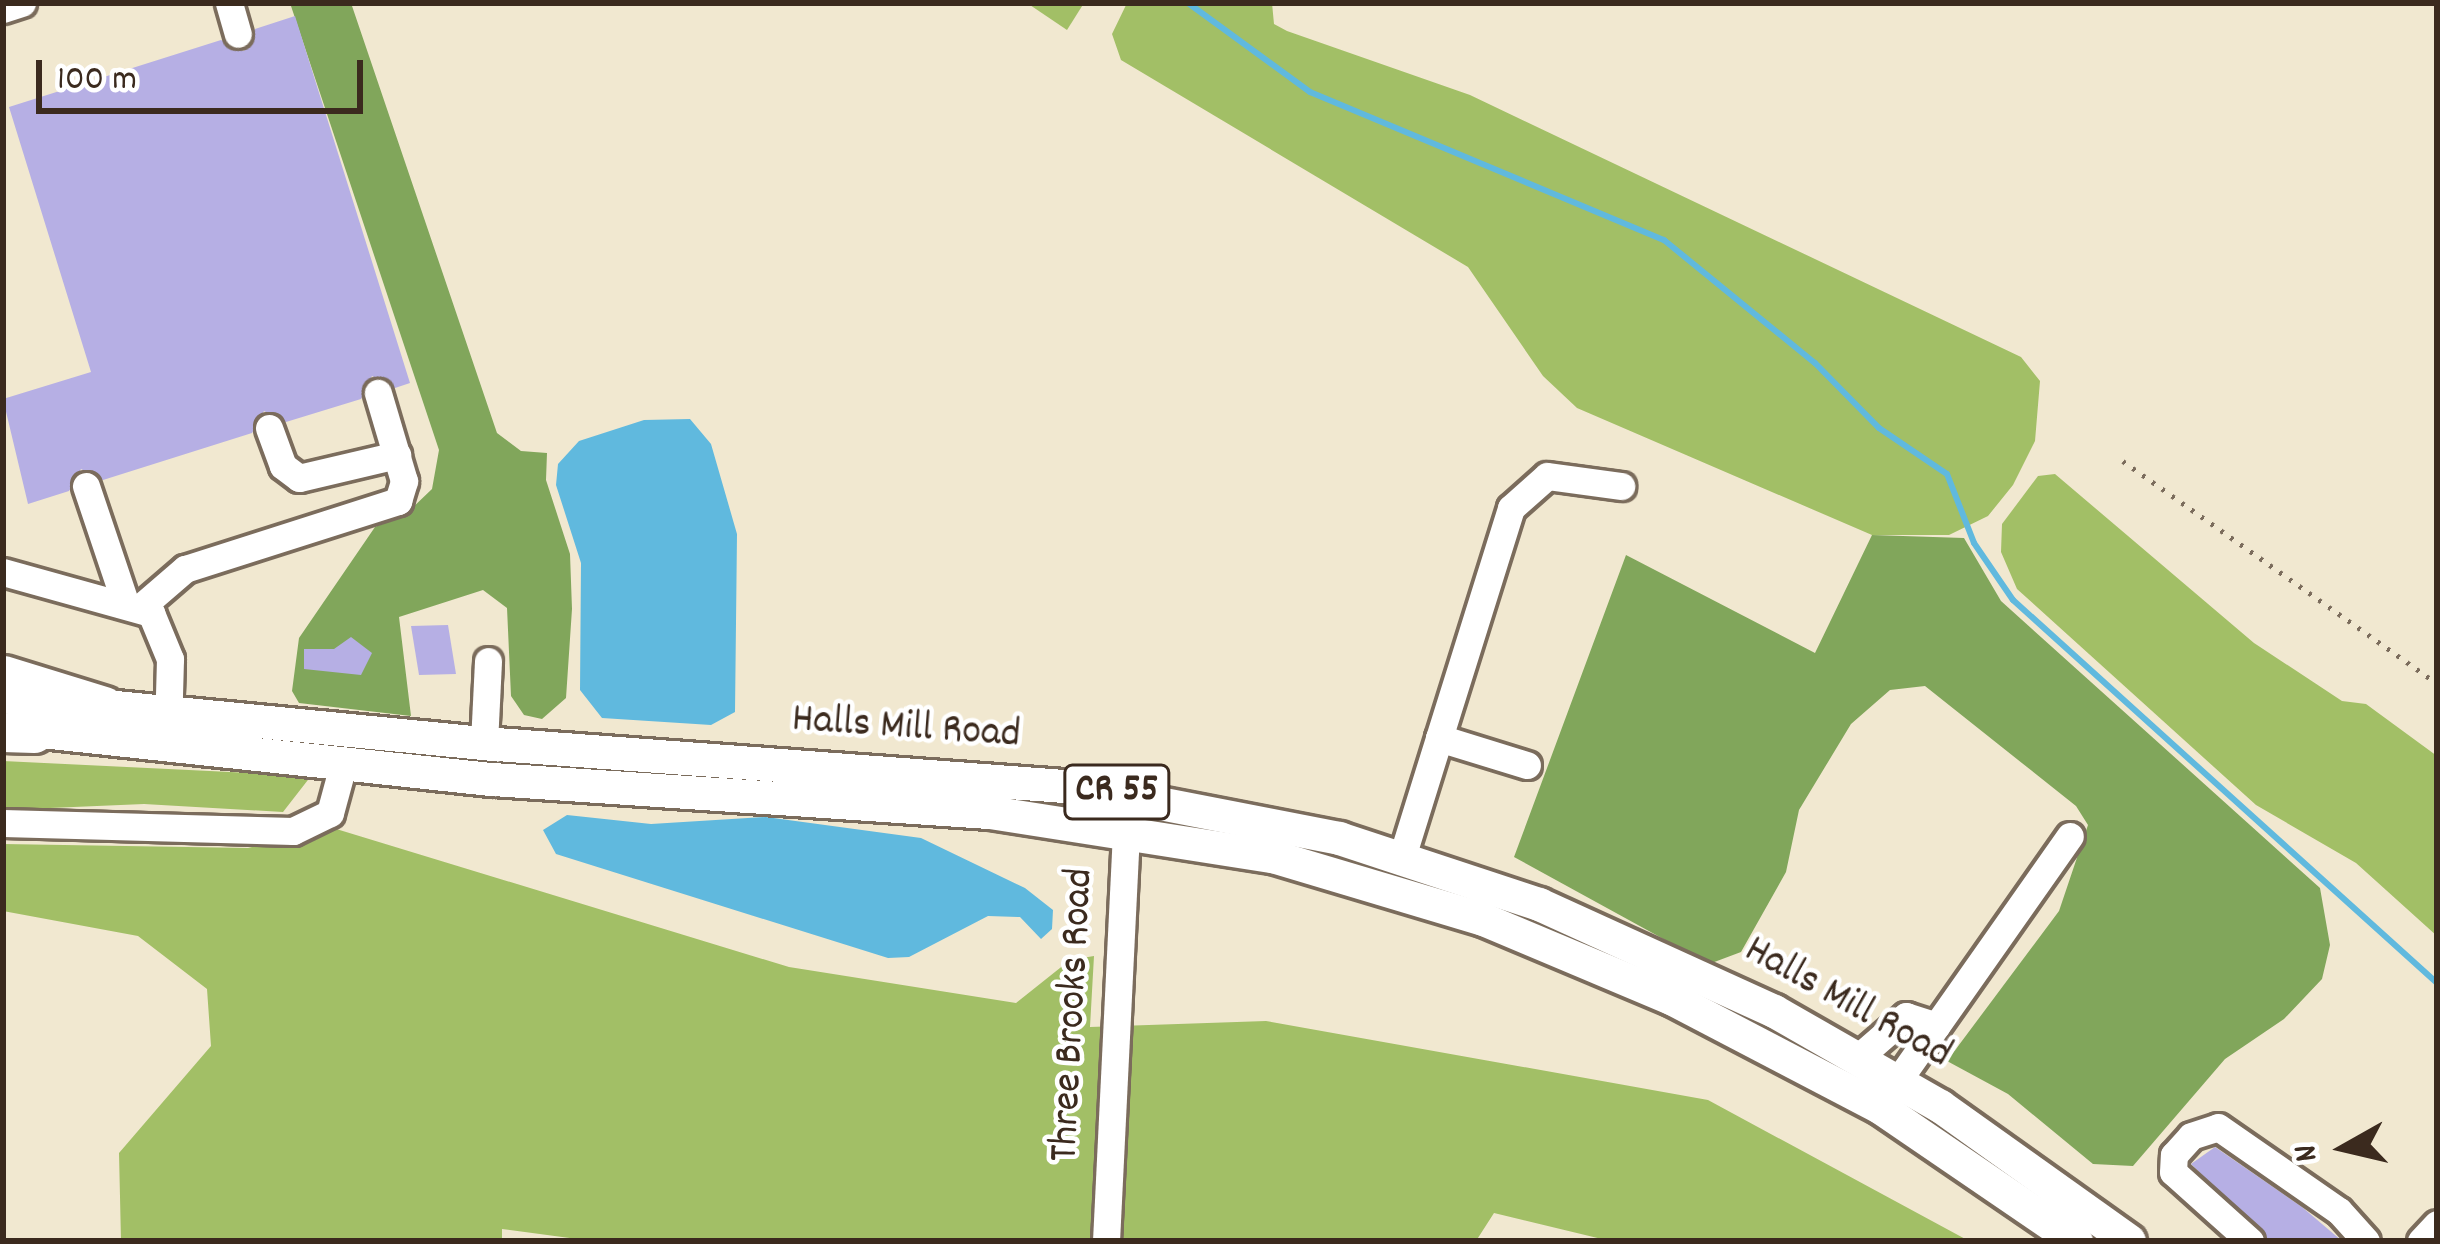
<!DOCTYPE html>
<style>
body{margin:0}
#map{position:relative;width:2440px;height:1244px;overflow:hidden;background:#f1e8d0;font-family:Dekko,sans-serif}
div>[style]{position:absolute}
.green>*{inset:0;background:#a2bf66}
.forest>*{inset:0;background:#81a65b}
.water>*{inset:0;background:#60b9de}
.stream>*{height:6px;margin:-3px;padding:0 3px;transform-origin:3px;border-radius:3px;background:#60b9de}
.building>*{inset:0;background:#b6afe4}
.path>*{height:4.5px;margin-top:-2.25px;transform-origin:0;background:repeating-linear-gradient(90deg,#7b6c5c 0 3px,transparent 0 12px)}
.roads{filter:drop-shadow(3px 0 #7b6c5c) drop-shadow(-3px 0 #7b6c5c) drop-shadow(0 3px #7b6c5c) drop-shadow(0 -3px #7b6c5c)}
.minor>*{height:27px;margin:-13.5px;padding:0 13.5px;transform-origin:13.5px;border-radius:13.5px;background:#fff}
.major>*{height:33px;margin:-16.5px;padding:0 16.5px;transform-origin:16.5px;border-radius:16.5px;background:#fff}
.highway>*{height:39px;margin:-19.5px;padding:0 19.5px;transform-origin:19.5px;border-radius:19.5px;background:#fff}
span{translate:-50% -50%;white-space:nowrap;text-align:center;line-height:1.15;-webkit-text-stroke:9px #fff;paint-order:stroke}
.shield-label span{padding:3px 9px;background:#fff;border:3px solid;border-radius:9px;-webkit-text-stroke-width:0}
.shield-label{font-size:39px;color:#3b2a1e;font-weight:700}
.street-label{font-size:42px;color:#3b2a1e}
.frame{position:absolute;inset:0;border:6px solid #3b2a1e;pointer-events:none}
.north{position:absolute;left:2284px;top:1088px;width:120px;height:120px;-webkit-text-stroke:9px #fff;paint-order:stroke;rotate:262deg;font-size:33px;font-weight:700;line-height:48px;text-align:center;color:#3b2a1e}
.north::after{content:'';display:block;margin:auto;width:42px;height:54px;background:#3b2a1e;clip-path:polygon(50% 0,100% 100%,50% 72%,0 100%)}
.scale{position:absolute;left:36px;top:60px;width:327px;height:54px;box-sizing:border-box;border:6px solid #3b2a1e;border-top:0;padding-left:15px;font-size:36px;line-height:42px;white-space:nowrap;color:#3b2a1e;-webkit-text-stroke:9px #fff;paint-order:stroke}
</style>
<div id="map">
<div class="green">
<i style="clip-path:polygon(1027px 3px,1084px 3px,1067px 30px)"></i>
<i style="clip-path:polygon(1127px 3px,1272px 3px,1274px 24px,1287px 31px,1470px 95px,2021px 357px,2040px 381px,2035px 441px,2013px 485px,1988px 516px,1949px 535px,1872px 535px,1577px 408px,1543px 376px,1468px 267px,1121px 60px,1112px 34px)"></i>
<i style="clip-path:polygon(2055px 474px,2254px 643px,2342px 701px,2366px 704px,2437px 756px,2437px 936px,2356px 863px,2256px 805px,2017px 589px,2001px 552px,2002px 524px,2038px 476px)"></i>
<i style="clip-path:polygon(3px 761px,311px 776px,283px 812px,144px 804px,3px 810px)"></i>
<i style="clip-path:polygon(333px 828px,789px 967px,1016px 1003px,1070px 960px,1094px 956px,1090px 1027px,1266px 1021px,1708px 1100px,1969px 1241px,1610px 1241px,1494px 1213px,1476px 1241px,592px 1241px,502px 1229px,502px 1241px,121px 1241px,119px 1153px,211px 1046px,207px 989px,138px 936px,3px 911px,3px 844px,248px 848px)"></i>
</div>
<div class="forest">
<i style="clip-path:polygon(290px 3px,351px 3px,497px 433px,521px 451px,547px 453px,546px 480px,570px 554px,572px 609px,566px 698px,542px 719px,524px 715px,511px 696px,507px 608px,483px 590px,399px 617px,411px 716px,299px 703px,292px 691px,299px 638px,375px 527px,408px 512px,432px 489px,439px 450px)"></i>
<i style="clip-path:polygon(1872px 535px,1964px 538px,2001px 601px,2320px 888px,2330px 945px,2322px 979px,2284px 1019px,2225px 1059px,2133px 1166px,2093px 1164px,2008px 1094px,1947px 1061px,2059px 911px,2088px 825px,2076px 806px,1925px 686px,1890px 690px,1851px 724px,1799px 810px,1786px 872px,1741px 952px,1709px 964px,1514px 857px,1626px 555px,1815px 653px)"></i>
</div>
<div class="water">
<i style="clip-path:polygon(690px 419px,711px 444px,737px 534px,735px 712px,711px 725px,602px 718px,580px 690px,581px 563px,556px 485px,558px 464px,579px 441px,644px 420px)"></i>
<i style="clip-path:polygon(567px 815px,651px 824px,766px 817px,921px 838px,1025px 888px,1053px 910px,1052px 929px,1041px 939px,1020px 917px,988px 916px,909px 957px,888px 958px,556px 854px,543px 830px)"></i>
</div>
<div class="stream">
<i style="left:1188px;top:3px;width:151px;rotate:36.1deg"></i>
<i style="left:1310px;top:92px;width:384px;rotate:22.7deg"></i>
<i style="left:1664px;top:240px;width:195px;rotate:39.2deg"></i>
<i style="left:1815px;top:363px;width:91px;rotate:45.4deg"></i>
<i style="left:1879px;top:428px;width:82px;rotate:34.1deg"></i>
<i style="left:1947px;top:474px;width:74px;rotate:68.6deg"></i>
<i style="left:1974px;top:543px;width:69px;rotate:55.6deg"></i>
<i style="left:2013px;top:600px;width:571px;rotate:42.09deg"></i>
</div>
<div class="building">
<i style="clip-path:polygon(295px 16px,410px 383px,395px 388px,372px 376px,361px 399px,286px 422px,264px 411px,252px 433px,103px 480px,81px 469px,69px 491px,28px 504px,3px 399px,91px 372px,9px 107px,221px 40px,244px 51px,255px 29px)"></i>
<i style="clip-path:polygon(448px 625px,456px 674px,419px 675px,411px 626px)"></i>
<i style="clip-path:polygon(351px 637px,372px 653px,361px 675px,304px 669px,304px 649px,334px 649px)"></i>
<i style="clip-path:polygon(2215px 1147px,2302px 1207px,2342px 1241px,2269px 1241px,2191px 1164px)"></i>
</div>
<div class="path">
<i style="left:2123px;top:461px;width:385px;rotate:35.3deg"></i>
</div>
<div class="roads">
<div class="minor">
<i style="left:229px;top:3px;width:32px;rotate:74deg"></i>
<i style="left:3px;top:9px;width:20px;rotate:-18deg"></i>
<i style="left:269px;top:428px;width:40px;rotate:69.8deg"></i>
<i style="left:283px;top:466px;width:20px;rotate:37deg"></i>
<i style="left:299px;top:478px;width:101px;rotate:-13.2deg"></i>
<i style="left:86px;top:486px;width:122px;rotate:71.4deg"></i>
<i style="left:3px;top:572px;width:154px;rotate:15.5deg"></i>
<i style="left:151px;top:613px;width:50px;rotate:67.6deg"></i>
<i style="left:170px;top:659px;width:73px;rotate:91.6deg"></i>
<i style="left:142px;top:606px;width:57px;rotate:-40.7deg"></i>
<i style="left:185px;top:569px;width:224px;rotate:-17.7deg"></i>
<i style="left:398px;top:501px;width:21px;rotate:-73deg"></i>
<i style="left:404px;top:481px;width:92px;rotate:-106.5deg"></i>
<i style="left:1439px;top:738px;width:241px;rotate:-72.6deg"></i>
<i style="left:1511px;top:508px;width:48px;rotate:-41.6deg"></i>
<i style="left:1547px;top:476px;width:75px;rotate:7.7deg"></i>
<i style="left:484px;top:743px;width:82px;rotate:-87.2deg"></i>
<i style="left:3px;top:823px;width:290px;rotate:1.6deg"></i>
<i style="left:293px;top:831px;width:41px;rotate:-25.9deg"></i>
<i style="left:330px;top:813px;width:50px;rotate:-74.8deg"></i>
<i style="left:1402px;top:857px;width:125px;rotate:-72.7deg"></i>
<i style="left:1439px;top:738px;width:92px;rotate:17.1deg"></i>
<i style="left:1860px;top:1056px;width:61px;rotate:-41deg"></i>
<i style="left:1906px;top:1016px;width:32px;rotate:18deg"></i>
<i style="left:1899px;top:1079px;width:297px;rotate:-54.9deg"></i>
<i style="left:1106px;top:1241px;width:448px;rotate:-87.2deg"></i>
<i style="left:2250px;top:1241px;width:103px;rotate:-138.1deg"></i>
<i style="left:2173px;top:1172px;width:17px;rotate:-87deg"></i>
<i style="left:2174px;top:1155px;width:25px;rotate:-48deg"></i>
<i style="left:2191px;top:1136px;width:28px;rotate:-18deg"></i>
<i style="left:2218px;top:1127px;width:147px;rotate:34.8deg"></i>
<i style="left:2339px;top:1211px;width:40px;rotate:48deg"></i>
<i style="left:2421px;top:1241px;width:23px;rotate:-47deg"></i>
</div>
<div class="major">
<i style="left:3px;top:696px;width:495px;rotate:5.6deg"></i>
<i style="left:496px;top:744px;width:583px;rotate:4.23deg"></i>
<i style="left:1077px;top:787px;width:267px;rotate:11deg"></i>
<i style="left:1339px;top:838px;width:211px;rotate:18.3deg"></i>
<i style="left:1539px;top:904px;width:258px;rotate:24.5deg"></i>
<i style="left:1774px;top:1011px;width:191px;rotate:29.8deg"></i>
<i style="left:1940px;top:1106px;width:232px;rotate:35.5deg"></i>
<i style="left:13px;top:728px;width:482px;rotate:6.1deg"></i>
<i style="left:492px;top:779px;width:499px;rotate:3.8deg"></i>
<i style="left:990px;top:812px;width:285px;rotate:8.9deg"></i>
<i style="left:1272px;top:856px;width:220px;rotate:16.6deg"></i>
<i style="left:1483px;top:919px;width:204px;rotate:22.8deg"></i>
<i style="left:1671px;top:998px;width:237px;rotate:27.6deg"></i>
<i style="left:1881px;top:1108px;width:236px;rotate:34.3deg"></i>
</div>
<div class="highway">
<i style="left:3px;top:675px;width:106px;rotate:17.1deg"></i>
<i style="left:3px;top:732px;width:31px;rotate:2deg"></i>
</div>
</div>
<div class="shield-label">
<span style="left:1117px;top:792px">CR 55</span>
</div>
<div class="street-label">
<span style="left:906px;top:729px;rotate:4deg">Halls Mill Road</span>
<span style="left:1847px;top:1004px;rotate:29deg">Halls Mill Road</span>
<span style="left:1074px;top:1015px;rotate:-87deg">Three Brooks Road</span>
</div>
<div class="frame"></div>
<div class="north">N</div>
<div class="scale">100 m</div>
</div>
